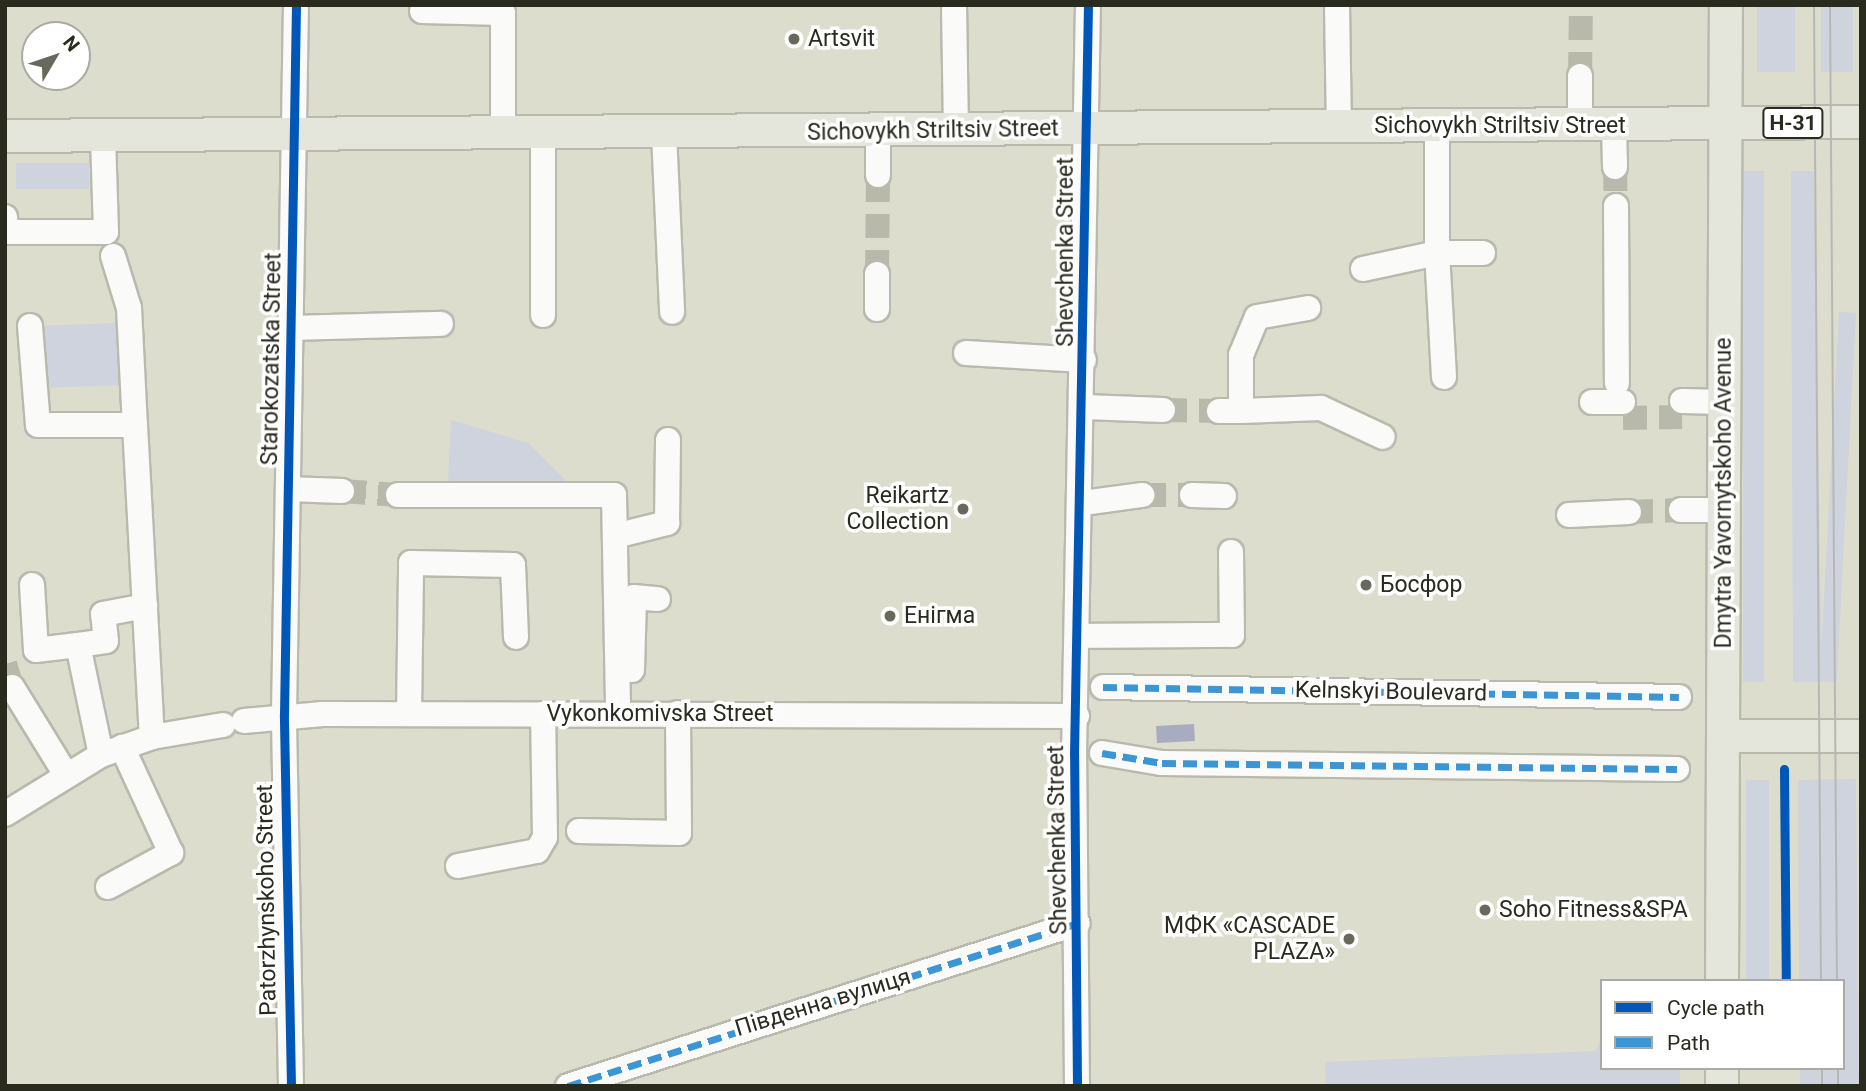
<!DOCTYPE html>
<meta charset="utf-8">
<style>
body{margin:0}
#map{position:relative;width:1866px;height:1091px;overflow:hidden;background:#dcddcd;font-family:Roboto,sans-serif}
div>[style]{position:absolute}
.green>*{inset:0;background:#ced3dd;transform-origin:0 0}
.water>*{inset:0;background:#a7acc0;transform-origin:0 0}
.minor-tunnel>*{height:24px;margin-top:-12px;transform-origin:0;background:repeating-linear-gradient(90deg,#b8b9aa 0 24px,transparent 0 36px)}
.roads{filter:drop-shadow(2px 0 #b9baad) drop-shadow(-2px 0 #b9baad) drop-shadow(0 2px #b9baad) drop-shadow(0 -2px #b9baad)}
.minor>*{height:24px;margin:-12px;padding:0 12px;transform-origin:12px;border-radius:12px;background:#fafaf8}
.major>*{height:32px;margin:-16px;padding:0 16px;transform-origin:16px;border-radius:16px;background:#e4e6dc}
.tram>*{height:2px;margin:-1px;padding:0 1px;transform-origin:1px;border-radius:1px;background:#b7b8b4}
.quiet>*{height:7px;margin-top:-3.5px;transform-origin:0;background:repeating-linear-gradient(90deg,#3c96d5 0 14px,transparent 0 21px)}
.cycleway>*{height:9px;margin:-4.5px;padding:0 4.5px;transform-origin:4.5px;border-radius:4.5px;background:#0057b8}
.dots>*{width:19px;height:19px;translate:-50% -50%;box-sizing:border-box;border:4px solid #fff;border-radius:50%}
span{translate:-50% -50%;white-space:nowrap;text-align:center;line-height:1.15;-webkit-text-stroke:7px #fff;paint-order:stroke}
.shield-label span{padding:2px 5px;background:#fff;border:2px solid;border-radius:5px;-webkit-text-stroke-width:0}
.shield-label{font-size:21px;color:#2a2b1f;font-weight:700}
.poi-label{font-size:23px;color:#2a2b1f}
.left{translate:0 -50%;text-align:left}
.right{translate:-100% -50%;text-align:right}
.street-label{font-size:23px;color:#2a2b1f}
.frame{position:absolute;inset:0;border:7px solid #2a2b1f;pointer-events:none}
.legend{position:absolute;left:1600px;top:979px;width:245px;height:91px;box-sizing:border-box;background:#fff;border:2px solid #aaaaa5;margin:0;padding:9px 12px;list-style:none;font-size:21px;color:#2a2b1f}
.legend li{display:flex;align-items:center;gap:14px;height:35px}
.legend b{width:35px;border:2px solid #aaaaa5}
.north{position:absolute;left:21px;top:21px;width:70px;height:70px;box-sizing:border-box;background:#fff;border:2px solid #aaaaa5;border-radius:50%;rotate:51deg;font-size:19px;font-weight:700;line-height:28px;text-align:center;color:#2a2b1f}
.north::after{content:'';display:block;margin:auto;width:24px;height:32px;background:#68695c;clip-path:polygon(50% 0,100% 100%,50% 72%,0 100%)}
</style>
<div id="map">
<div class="green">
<i style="left:1757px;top:5px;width:38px;height:67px"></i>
<i style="left:1821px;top:5px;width:32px;height:67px"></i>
<i style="left:16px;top:163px;width:73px;height:26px"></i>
<i style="left:1743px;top:171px;width:21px;height:511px"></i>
<i style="clip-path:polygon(1791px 171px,1814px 171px,1822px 682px,1793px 682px)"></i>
<i style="left:1839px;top:312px;width:17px;height:370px;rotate:3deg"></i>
<i style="left:120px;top:323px;width:62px;height:80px;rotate:88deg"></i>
<i style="clip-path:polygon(451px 420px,528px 443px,570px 485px,448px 483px)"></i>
<i style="clip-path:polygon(1856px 779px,1859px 1086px,1800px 1086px,1800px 1068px,1843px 1068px,1843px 981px,1799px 981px,1798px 780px)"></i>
<i style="left:1746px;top:780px;width:23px;height:201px"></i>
<i style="clip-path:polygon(1602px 1036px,1602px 1068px,1680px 1068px,1680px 1086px,1326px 1086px,1325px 1062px,1596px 1051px)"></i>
</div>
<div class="water">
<i style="left:1194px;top:724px;width:17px;height:38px;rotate:87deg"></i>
</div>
<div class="minor-tunnel">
<i style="left:1580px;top:76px;width:68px;rotate:-89.2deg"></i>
<i style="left:1615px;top:167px;width:39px;rotate:89deg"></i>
<i style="left:877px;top:274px;width:99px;rotate:-89.4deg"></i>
<i style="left:1163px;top:410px;width:56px;rotate:1deg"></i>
<i style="left:1623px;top:418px;width:59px;rotate:-1deg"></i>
<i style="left:342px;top:491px;width:56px;rotate:4.1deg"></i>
<i style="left:1142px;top:495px;width:50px"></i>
<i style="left:1629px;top:512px;width:52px;rotate:-2.2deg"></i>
<i style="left:5px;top:664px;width:24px;rotate:73deg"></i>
</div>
<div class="roads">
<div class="minor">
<i style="left:954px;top:5px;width:125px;rotate:89.1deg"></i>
<i style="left:1337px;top:5px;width:122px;rotate:89.1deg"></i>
<i style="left:422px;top:11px;width:81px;rotate:1.4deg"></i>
<i style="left:503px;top:13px;width:121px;rotate:90deg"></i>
<i style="left:1580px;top:76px;width:49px;rotate:90deg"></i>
<i style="left:1614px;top:125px;width:42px;rotate:88.6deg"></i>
<i style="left:664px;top:133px;width:179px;rotate:87.4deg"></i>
<i style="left:878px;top:133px;width:42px;rotate:90deg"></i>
<i style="left:1616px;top:206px;width:177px;rotate:89.7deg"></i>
<i style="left:5px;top:217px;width:15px;rotate:86deg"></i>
<i style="left:6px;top:232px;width:100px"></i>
<i style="left:106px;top:232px;width:96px;rotate:-91.8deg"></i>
<i style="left:113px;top:256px;width:54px;rotate:72.9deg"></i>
<i style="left:129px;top:308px;width:117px;rotate:87.1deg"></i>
<i style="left:1363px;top:269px;width:76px;rotate:-12.2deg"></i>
<i style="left:1437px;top:253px;width:127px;rotate:-90deg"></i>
<i style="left:877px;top:309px;width:35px;rotate:-90deg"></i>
<i style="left:543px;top:315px;width:181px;rotate:-90deg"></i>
<i style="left:30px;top:326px;width:99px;rotate:85.4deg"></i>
<i style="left:38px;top:425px;width:97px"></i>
<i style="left:135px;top:425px;width:312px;rotate:86.9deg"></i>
<i style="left:294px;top:328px;width:147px;rotate:-1.6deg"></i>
<i style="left:966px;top:353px;width:118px;rotate:3.4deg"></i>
<i style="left:1444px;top:377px;width:124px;rotate:-93.2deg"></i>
<i style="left:1437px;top:253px;width:46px"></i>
<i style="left:1682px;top:401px;width:42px;rotate:1.4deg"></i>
<i style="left:1592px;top:402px;width:31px"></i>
<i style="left:1085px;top:407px;width:78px;rotate:2.2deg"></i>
<i style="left:1219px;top:411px;width:22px"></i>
<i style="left:1241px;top:411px;width:56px;rotate:-90deg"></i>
<i style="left:1241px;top:355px;width:41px;rotate:-67.2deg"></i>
<i style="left:1257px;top:317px;width:52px;rotate:-10deg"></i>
<i style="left:1241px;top:411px;width:80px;rotate:-2.1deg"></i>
<i style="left:1321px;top:408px;width:68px;rotate:25.1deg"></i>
<i style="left:288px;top:489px;width:54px;rotate:2.1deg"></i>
<i style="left:398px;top:495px;width:216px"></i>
<i style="left:614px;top:495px;width:218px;rotate:88.9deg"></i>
<i style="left:1192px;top:495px;width:32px;rotate:2deg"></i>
<i style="left:1083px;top:503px;width:60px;rotate:-7.7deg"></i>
<i style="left:1681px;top:510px;width:43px"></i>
<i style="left:1569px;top:515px;width:60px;rotate:-2.9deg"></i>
<i style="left:615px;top:536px;width:54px;rotate:-14deg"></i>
<i style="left:667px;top:523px;width:83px;rotate:-89.3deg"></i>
<i style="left:32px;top:585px;width:65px;rotate:86.5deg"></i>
<i style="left:36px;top:650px;width:42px;rotate:-6.8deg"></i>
<i style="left:1081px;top:636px;width:151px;rotate:-0.4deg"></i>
<i style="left:1232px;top:635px;width:83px;rotate:-90.7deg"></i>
<i style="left:632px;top:670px;width:73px;rotate:-88.4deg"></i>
<i style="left:634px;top:597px;width:24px;rotate:5deg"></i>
<i style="left:12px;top:687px;width:101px;rotate:58.4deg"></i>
<i style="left:1103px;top:687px;width:576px;rotate:0.99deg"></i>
<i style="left:409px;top:714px;width:151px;rotate:-89.2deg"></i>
<i style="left:411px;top:563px;width:102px;rotate:1.1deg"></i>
<i style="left:513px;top:565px;width:72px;rotate:87.6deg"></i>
<i style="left:244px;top:721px;width:79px;rotate:-5.1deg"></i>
<i style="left:323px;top:714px;width:754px;rotate:0.15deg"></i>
<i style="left:1102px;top:753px;width:61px;rotate:9.5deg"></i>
<i style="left:1162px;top:763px;width:515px;rotate:0.67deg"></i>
<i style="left:101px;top:755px;width:112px;rotate:-101.8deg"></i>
<i style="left:78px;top:645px;width:28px;rotate:-8deg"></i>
<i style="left:106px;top:641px;width:27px;rotate:-96deg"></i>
<i style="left:103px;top:614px;width:43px;rotate:-10.8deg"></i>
<i style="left:5px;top:814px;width:113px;rotate:-31.6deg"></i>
<i style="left:101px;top:755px;width:54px;rotate:-19.4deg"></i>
<i style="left:152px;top:737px;width:72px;rotate:-9.6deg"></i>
<i style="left:579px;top:831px;width:100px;rotate:1.1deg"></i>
<i style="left:679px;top:833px;width:120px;rotate:-90.5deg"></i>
<i style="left:458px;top:866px;width:80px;rotate:-10.8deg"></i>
<i style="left:537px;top:851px;width:16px;rotate:-60deg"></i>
<i style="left:545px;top:837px;width:123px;rotate:-90.9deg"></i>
<i style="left:108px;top:887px;width:72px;rotate:-28.4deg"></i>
<i style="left:171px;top:853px;width:117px;rotate:-114.8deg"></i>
<i style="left:291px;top:1086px;width:372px;rotate:-91.1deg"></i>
<i style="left:284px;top:714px;width:709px;rotate:-89.03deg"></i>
<i style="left:568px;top:1086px;width:535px;rotate:-17.72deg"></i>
<i style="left:1077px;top:1086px;width:332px;rotate:-90.5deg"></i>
<i style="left:1074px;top:754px;width:749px;rotate:-88.93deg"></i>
</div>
<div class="major">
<i style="left:5px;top:136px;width:1856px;rotate:-0.43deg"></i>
<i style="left:1724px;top:736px;width:137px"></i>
<i style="left:1722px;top:981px;width:976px;rotate:-89.77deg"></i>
<i style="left:1722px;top:1068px;width:18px;rotate:90deg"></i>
</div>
</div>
<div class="tram">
<i style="left:1814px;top:5px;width:976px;rotate:89.59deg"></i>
<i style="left:1830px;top:5px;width:976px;rotate:89.59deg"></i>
<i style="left:1822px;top:1068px;width:18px;rotate:90deg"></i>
<i style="left:1838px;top:1068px;width:18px;rotate:90deg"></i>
</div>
<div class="quiet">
<i style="left:1103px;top:687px;width:576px;rotate:0.99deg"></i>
<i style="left:1102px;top:753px;width:61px;rotate:9.5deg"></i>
<i style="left:1162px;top:763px;width:515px;rotate:0.67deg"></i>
<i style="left:568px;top:1086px;width:535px;rotate:-17.72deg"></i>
</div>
<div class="cycleway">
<i style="left:1784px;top:769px;width:212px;rotate:89.5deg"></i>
<i style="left:291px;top:1086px;width:372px;rotate:-91.1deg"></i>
<i style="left:284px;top:714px;width:709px;rotate:-89.03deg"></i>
<i style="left:1077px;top:1086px;width:332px;rotate:-90.5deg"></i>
<i style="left:1074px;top:754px;width:749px;rotate:-88.93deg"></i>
</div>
<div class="dots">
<i style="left:794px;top:39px;background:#68695c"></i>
<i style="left:963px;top:509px;background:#68695c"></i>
<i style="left:1366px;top:585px;background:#68695c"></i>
<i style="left:890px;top:616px;background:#68695c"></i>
<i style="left:1485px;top:910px;background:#68695c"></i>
<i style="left:1349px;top:939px;background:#68695c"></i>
</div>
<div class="shield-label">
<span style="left:1793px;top:123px">Н-31</span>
</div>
<div class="poi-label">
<span class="left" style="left:808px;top:39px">Artsvit</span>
<span class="right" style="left:949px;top:509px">Reikartz<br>Collection</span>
<span class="left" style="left:1380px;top:585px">Босфор</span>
<span class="left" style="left:904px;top:616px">Енігма</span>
<span class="left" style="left:1499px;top:910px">Soho Fitness&amp;SPA</span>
<span class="right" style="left:1335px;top:939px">МФК «CASCADE<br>PLAZA»</span>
</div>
<div class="street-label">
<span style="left:1500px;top:126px">Sichovykh Striltsiv Street</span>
<span style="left:933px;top:131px;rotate:-1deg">Sichovykh Striltsiv Street</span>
<span style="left:1066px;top:252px;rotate:-90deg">Shevchenka Street</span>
<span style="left:272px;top:359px;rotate:-89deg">Starokozatska Street</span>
<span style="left:1724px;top:493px;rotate:-90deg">Dmytra Yavornytskoho Avenue</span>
<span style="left:1391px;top:692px;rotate:1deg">Kelnskyi Boulevard</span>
<span style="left:660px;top:714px">Vykonkomivska Street</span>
<span style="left:1058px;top:840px;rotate:-91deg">Shevchenka Street</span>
<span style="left:267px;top:900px;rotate:-91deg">Patorzhynskoho Street</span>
<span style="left:823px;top:1003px;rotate:-17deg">Південна вулиця</span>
</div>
<div class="frame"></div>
<ul class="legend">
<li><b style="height:9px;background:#0057b8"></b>Cycle path</li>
<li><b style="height:9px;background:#3c96d5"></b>Path</li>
</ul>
<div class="north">N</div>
</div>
